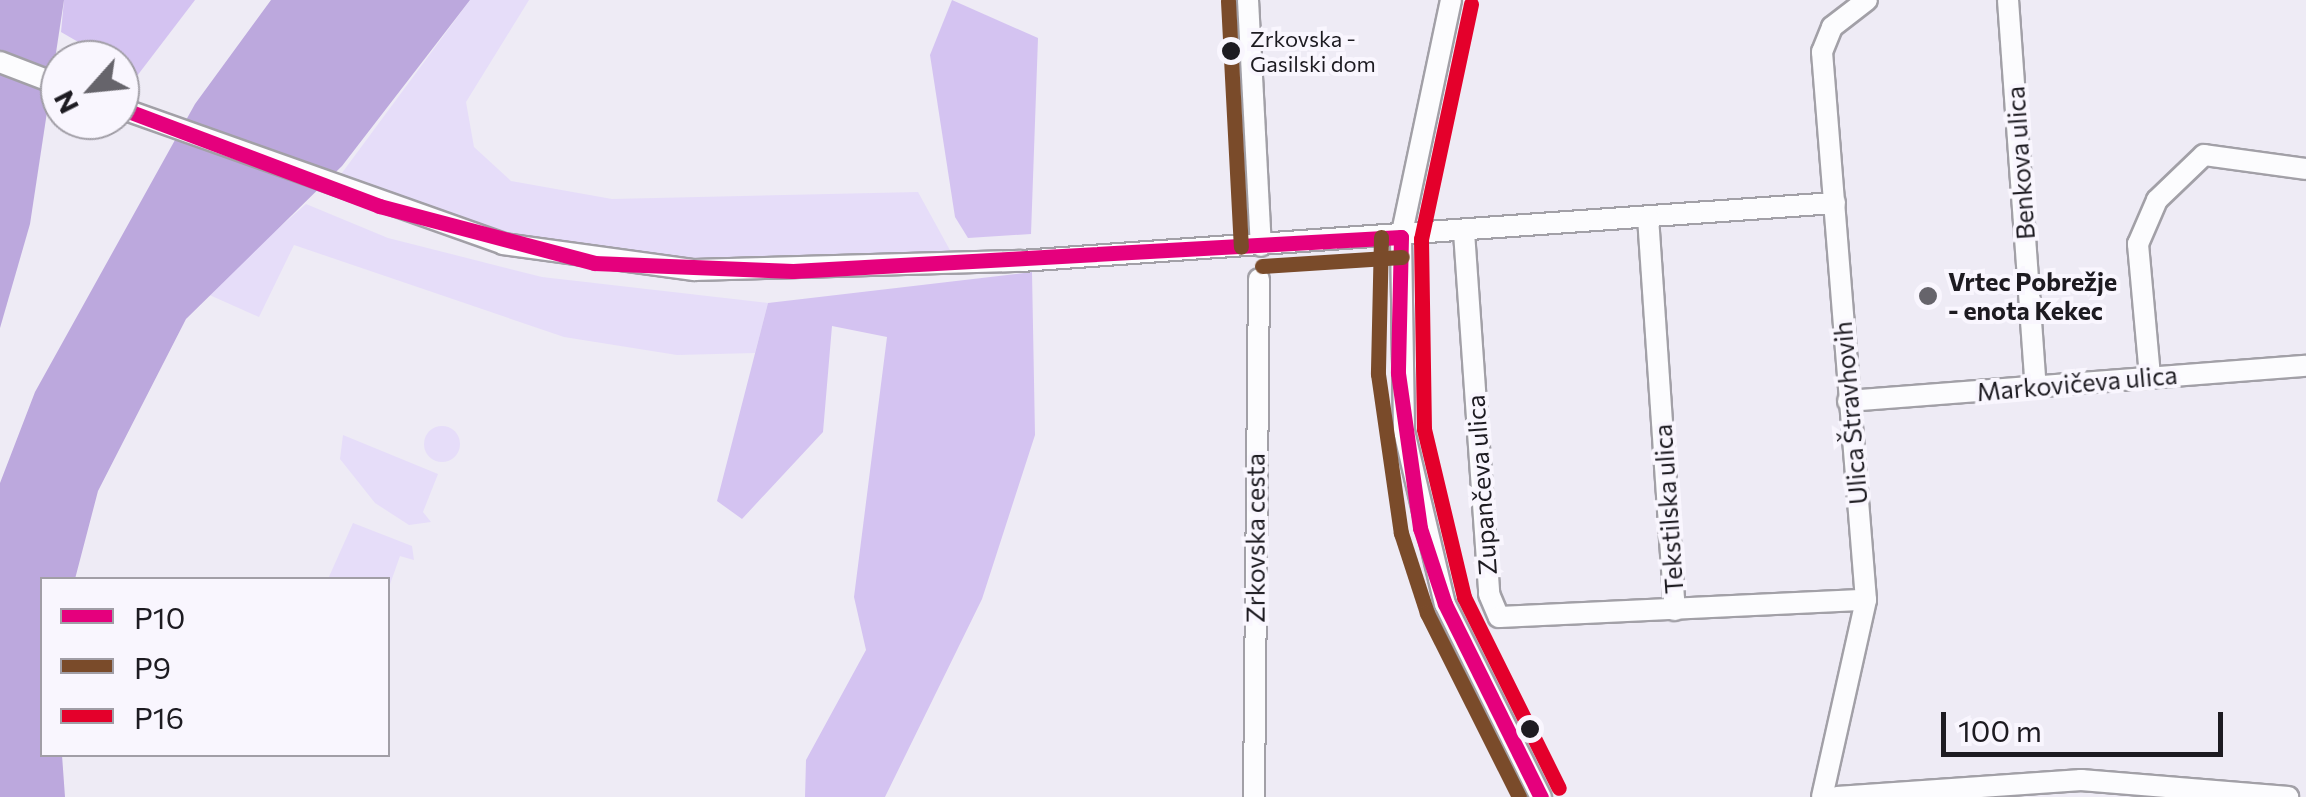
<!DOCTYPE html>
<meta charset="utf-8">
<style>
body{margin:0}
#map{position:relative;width:2306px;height:797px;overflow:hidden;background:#eeebf5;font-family:Commissioner,sans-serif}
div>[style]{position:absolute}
.green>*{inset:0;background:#e6ddf9}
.round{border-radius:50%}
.forest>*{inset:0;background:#d4c3f1}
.water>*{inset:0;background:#bca8dd}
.roads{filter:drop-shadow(2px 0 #a2a0a7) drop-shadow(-2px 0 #a2a0a7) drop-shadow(0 2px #a2a0a7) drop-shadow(0 -2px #a2a0a7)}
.minor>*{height:20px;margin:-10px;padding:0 10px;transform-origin:10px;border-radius:10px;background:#fcfcfe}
.bus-1>*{height:15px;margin:-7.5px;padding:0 7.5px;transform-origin:7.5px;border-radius:7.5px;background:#e5007d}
.bus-2>*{height:15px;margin:-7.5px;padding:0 7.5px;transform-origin:7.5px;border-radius:7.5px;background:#7a4b2a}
.bus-3>*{height:15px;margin:-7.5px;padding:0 7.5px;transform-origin:7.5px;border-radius:7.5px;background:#e4002b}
.dots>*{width:28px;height:28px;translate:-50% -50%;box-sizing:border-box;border:5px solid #f9f6fe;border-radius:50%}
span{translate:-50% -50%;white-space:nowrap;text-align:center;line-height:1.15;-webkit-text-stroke:8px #f9f6fe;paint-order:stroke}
.bus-label{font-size:22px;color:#1d1b21}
.left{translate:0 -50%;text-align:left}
.street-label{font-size:25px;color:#1d1b21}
.poi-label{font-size:25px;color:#1d1b21;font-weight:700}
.legend{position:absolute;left:40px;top:577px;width:350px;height:180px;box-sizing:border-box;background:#f9f6fe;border:2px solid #a19ea6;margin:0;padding:12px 18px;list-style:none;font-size:30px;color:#1d1b21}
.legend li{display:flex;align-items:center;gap:20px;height:50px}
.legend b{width:50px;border:2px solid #a19ea6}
.north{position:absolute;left:40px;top:40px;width:100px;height:100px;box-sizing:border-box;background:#f9f6fe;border:2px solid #a19ea6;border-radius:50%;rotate:243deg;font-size:28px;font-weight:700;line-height:40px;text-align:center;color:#1d1b21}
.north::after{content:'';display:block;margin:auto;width:35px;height:45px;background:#66646b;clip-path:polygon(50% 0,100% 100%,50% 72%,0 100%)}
.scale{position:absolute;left:1941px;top:712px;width:282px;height:45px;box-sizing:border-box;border:5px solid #1d1b21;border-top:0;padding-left:12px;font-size:30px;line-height:35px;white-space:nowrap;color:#1d1b21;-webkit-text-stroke:8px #f9f6fe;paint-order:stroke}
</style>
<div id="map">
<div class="green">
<i style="clip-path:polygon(470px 0,529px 0,466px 102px,474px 147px,511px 181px,612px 199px,918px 192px,951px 252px,699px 260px,590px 252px,513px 238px,336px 181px)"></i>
<i style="clip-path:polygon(306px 204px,388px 238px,542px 277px,768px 303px,755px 353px,677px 355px,564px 337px,294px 245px,259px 317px,205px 293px)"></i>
<i class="round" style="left:424px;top:426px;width:36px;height:36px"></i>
<i style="clip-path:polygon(343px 435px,438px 474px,423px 512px,431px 522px,409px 525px,375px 503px,340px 459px)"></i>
<i style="clip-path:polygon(353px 523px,412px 546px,414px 560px,400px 556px,388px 590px,388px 580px,328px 579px)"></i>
</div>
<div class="forest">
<i style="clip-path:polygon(64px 0,195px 0,137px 76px,61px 32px)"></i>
<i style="clip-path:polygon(952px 0,1038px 38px,1031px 234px,968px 238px,955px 217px,930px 55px)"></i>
<i style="clip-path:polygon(1032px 272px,1035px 435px,982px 599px,885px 797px,805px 797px,806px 760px,866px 650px,854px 597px,887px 337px,832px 326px,823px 432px,742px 519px,717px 501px,768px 303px)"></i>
</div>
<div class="water">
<i style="clip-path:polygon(0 0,64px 0,30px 224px,0 328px)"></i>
<i style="clip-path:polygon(271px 0,470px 0,342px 166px,186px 319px,98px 491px,75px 579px,42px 580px,42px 754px,62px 755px,65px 797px,0 797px,0 483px,35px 392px,195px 104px)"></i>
</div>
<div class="roads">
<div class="minor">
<i style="left:1248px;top:0;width:246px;rotate:87deg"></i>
<i style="left:1451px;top:0;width:242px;rotate:101.9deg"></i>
<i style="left:1401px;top:237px;width:194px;rotate:89.1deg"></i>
<i style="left:1404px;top:431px;width:178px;rotate:76.7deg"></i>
<i style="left:1445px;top:604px;width:216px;rotate:63.6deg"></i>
<i style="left:2008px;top:0;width:388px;rotate:85.9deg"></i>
<i style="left:0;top:62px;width:64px;rotate:21deg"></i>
<i style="left:120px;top:108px;width:406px;rotate:19.5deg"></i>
<i style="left:503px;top:244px;width:193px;rotate:7.8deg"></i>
<i style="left:694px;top:270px;width:327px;rotate:-1.6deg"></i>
<i style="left:1021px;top:261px;width:816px;rotate:-4.08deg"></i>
<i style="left:1648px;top:217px;width:394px;rotate:86.1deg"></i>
<i style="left:1464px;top:232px;width:363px;rotate:86deg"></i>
<i style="left:1489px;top:594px;width:25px;rotate:67deg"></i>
<i style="left:1499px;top:617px;width:367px;rotate:-2.7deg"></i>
<i style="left:2150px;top:376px;width:133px;rotate:-95.2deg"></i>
<i style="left:2138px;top:244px;width:48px;rotate:-66.6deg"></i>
<i style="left:2157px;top:200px;width:65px;rotate:-43.8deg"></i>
<i style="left:2204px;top:155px;width:103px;rotate:7.8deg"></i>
<i style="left:1848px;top:401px;width:459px;rotate:-4.4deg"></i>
<i style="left:1254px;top:797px;width:518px;rotate:-89.45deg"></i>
<i style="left:1822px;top:797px;width:202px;rotate:-77.4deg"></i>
<i style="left:1866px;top:600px;width:550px;rotate:-94.59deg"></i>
<i style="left:1822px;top:52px;width:27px;rotate:-68deg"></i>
<i style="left:1832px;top:27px;width:44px;rotate:-37.6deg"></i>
<i style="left:1837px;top:797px;width:245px;rotate:-4deg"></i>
<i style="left:2081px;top:780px;width:208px;rotate:4.7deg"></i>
</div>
</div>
<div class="bus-1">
<i style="left:120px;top:108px;width:277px;rotate:20.7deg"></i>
<i style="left:379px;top:206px;width:222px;rotate:14.8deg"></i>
<i style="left:594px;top:263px;width:199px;rotate:2.3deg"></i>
<i style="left:793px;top:271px;width:609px;rotate:-3.2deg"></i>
<i style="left:1401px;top:237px;width:136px;rotate:91.3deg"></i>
<i style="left:1398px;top:373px;width:157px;rotate:81.9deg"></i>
<i style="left:1420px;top:528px;width:80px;rotate:71.8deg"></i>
<i style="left:1445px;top:604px;width:216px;rotate:63.6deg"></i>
</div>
<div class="bus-2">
<i style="left:1228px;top:1px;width:246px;rotate:87deg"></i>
<i style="left:1381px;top:237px;width:137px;rotate:91.3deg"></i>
<i style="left:1378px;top:374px;width:161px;rotate:81.8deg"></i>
<i style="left:1401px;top:533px;width:84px;rotate:72deg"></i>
<i style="left:1427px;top:613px;width:206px;rotate:63.4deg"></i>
<i style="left:1262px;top:266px;width:140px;rotate:-3.7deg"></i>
</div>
<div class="bus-3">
<i style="left:1471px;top:4px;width:240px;rotate:102deg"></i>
<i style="left:1421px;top:239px;width:190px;rotate:89.1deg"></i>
<i style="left:1424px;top:429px;width:173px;rotate:76.6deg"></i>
<i style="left:1464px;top:597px;width:213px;rotate:63.6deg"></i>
</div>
<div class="dots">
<i style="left:1231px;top:51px;background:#1d1b21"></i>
<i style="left:1928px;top:296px;background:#66646b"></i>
<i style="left:1530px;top:729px;background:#1d1b21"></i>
</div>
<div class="bus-label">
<span class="left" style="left:1250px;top:51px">Zrkovska -<br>Gasilski dom</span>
</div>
<div class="street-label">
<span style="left:2020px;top:163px;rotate:-94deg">Benkova ulica</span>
<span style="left:2077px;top:383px;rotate:-5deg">Markovičeva ulica</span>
<span style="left:1850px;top:413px;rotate:-95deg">Ulica Štravhovih</span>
<span style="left:1481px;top:485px;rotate:-94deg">Zupančeva ulica</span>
<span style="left:1668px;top:509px;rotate:-94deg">Tekstilska ulica</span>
<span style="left:1255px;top:538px;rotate:-90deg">Zrkovska cesta</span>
</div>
<div class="poi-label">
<span class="left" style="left:1948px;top:296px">Vrtec Pobrežje<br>- enota Kekec</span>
</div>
<ul class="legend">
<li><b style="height:12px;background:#e5007d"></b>P10</li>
<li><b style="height:12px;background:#7a4b2a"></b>P9</li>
<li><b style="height:12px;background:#e4002b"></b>P16</li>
</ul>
<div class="north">N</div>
<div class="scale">100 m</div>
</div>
